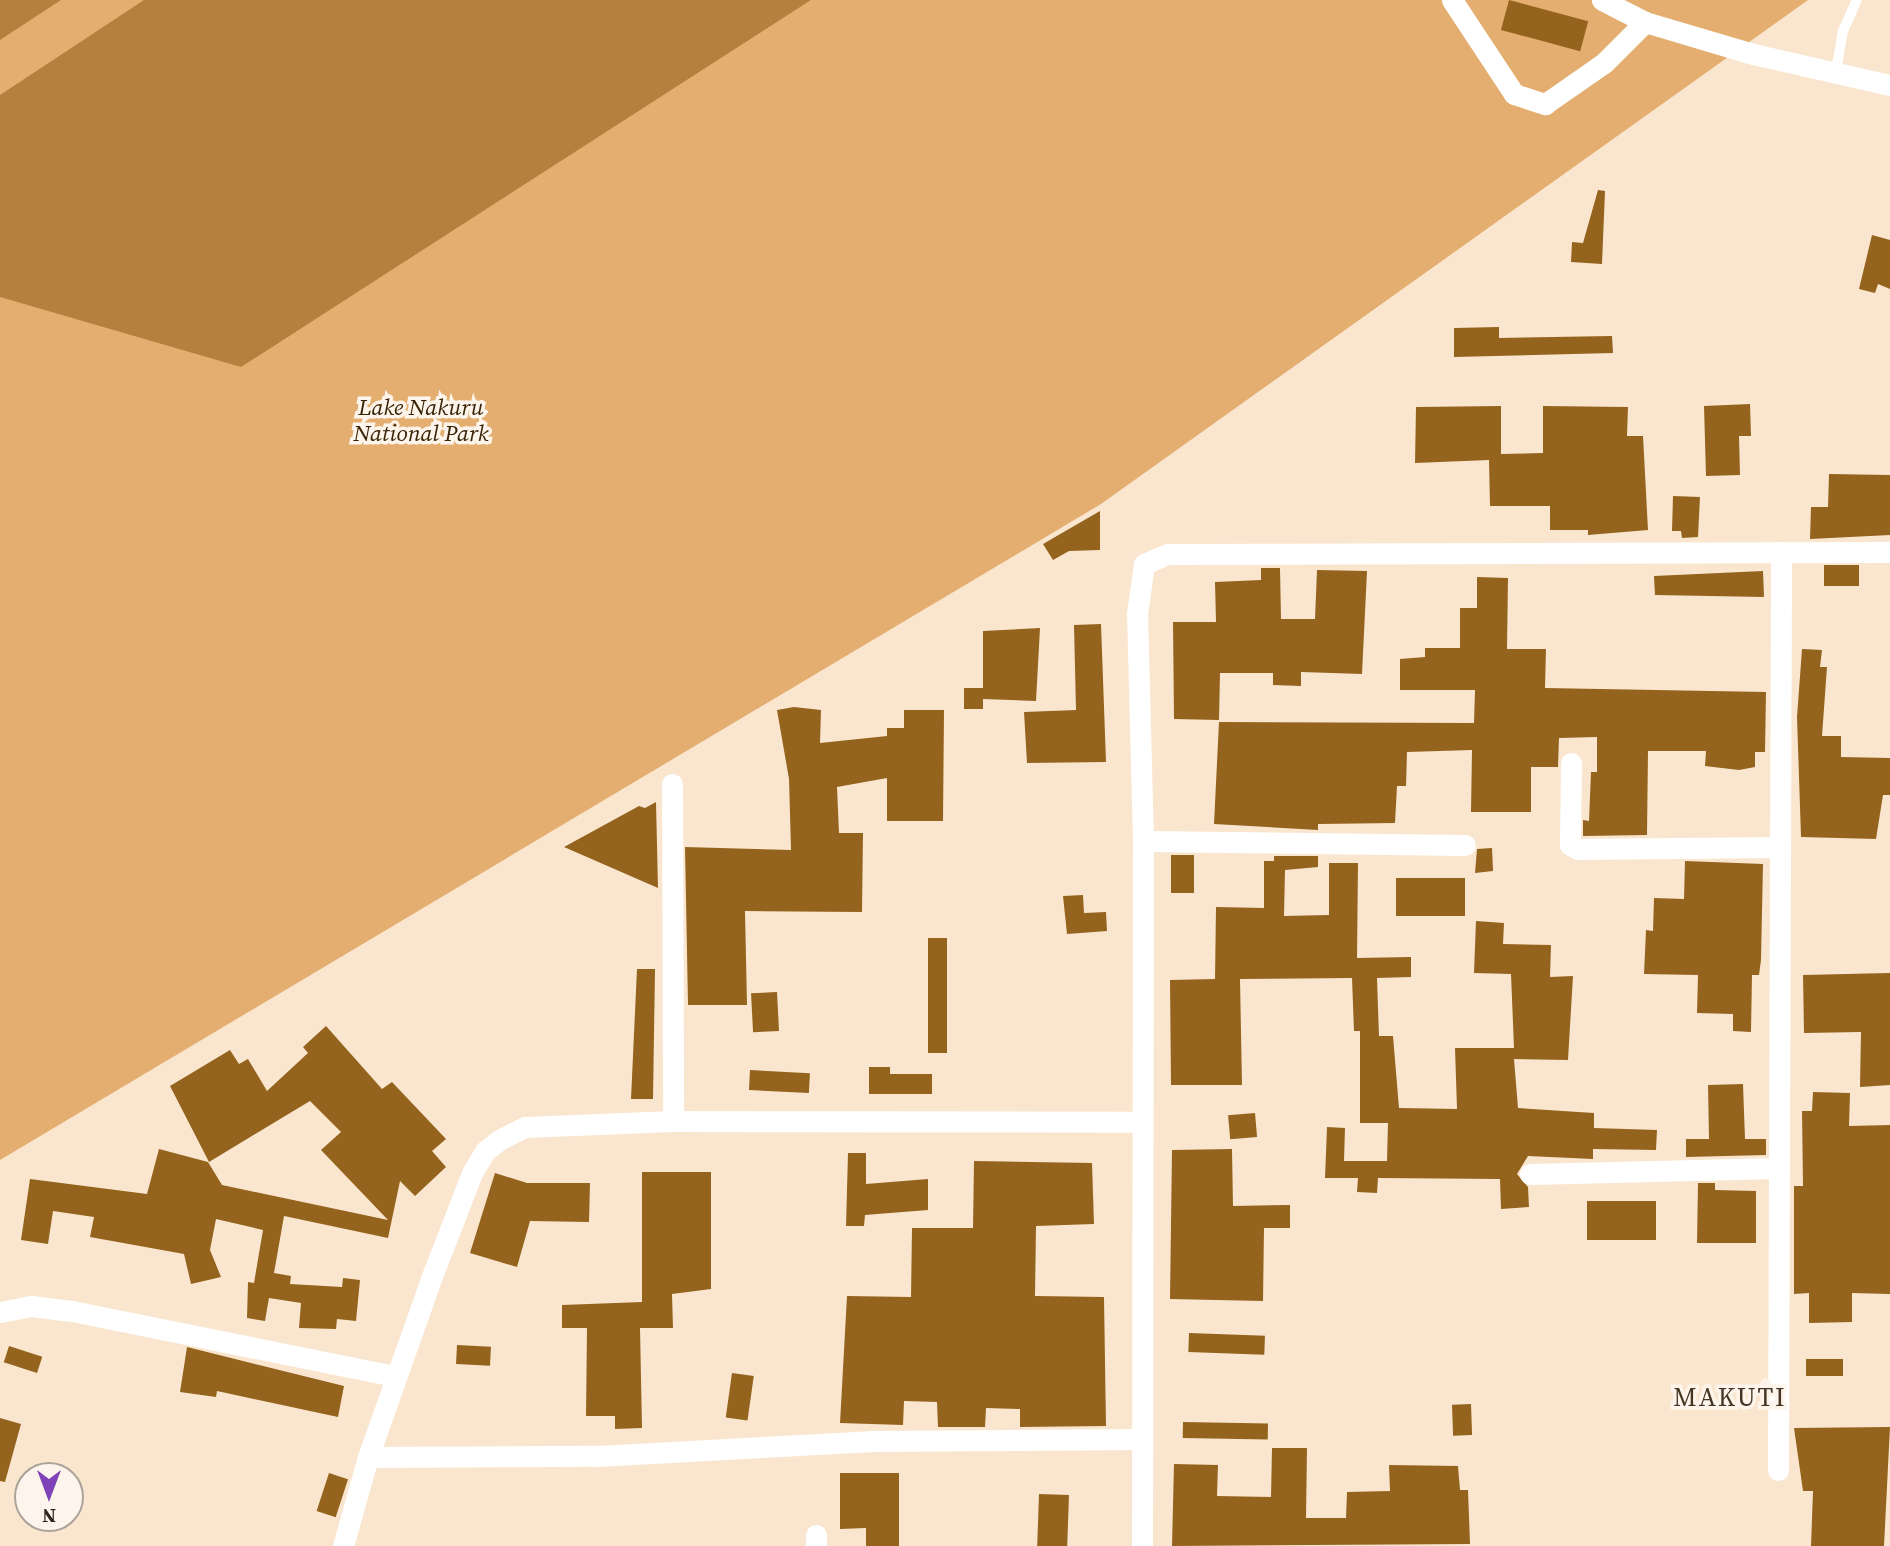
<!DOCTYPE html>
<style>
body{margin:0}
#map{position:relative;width:1890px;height:1546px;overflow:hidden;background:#fae6ce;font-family:"Source Serif 4",serif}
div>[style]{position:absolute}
.green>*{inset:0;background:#e3ae70}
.water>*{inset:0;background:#b4803e}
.building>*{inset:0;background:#94631d;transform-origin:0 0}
.lane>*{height:10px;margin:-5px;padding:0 5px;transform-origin:5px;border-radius:5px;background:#fff}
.street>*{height:21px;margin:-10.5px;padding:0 10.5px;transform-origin:10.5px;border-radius:10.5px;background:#fff}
span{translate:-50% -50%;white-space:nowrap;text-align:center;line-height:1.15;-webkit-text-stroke:7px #fdf5ec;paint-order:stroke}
.park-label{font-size:23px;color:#3a2406;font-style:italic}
.quarter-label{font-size:26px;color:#453522;letter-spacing:2px}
.north{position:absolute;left:14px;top:1462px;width:70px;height:70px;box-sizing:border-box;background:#fdf5ec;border:2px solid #aba39a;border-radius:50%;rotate:180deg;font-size:19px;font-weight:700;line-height:28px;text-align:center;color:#2f271f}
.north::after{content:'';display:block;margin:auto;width:24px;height:32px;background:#7f42b8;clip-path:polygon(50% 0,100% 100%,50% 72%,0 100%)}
</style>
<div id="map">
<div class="green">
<i style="clip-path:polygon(0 0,1808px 0,1101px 504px,0 1160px)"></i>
</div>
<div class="water">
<i style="clip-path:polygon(0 0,61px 0,0 40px)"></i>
<i style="clip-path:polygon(144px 0,811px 0,241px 367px,0 297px,0 95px)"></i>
</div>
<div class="building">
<i style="left:1509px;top:0;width:82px;height:31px;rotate:15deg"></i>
<i style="clip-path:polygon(1598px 190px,1605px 191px,1602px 264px,1571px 262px,1572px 242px,1583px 243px)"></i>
<i style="clip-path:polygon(1872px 235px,1890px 240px,1890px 289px,1878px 284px,1875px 293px,1859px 289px)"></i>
<i style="clip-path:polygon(1499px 327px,1499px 338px,1612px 336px,1613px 353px,1454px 357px,1454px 328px)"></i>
<i style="clip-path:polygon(1750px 404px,1751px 436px,1739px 436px,1740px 475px,1706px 476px,1704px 406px)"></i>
<i style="clip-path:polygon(1501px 406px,1501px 454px,1543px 453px,1543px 406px,1628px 407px,1627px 436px,1643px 436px,1648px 530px,1588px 535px,1588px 530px,1550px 530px,1550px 506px,1490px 506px,1489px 460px,1415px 463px,1416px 407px)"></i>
<i style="clip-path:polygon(1829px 474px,1890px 475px,1890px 535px,1810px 539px,1811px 507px,1828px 507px)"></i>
<i style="clip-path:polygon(1673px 496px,1700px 497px,1698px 537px,1682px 538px,1681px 531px,1672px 531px)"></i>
<i style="clip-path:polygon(1100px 511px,1100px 550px,1069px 551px,1053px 560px,1043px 544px)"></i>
<i style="left:1824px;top:565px;width:35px;height:21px"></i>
<i style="clip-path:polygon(1261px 568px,1280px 568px,1281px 619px,1315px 619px,1317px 570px,1367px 571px,1362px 674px,1301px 672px,1301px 686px,1273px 685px,1273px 673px,1220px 673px,1219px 720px,1174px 719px,1173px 622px,1216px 622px,1215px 582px,1261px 580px)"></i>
<i style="clip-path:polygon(1763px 571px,1764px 597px,1655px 595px,1654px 576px)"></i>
<i style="clip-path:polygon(1477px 577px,1508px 578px,1507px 649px,1546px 649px,1545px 688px,1766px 692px,1765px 752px,1755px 752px,1755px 767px,1739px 770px,1705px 766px,1706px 751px,1648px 751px,1647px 835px,1583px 836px,1583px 820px,1589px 821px,1591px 772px,1597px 772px,1597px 737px,1559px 738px,1558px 767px,1531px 767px,1531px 812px,1471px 812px,1472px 750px,1407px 752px,1406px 786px,1397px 786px,1395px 823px,1318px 824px,1318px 830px,1214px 824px,1219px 722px,1474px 723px,1475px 690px,1400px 690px,1400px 659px,1425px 657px,1425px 648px,1460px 648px,1460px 608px,1477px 608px)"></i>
<i style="clip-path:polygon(1101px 624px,1106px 762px,1027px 763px,1024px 712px,1076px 710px,1074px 625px)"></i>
<i style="clip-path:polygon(1040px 628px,1036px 701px,983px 699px,983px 709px,964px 709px,964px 688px,983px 688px,983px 631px)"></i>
<i style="clip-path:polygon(1802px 649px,1822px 650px,1820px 667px,1827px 667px,1822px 736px,1841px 736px,1841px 757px,1890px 758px,1890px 795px,1883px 795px,1876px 839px,1801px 837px,1797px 717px)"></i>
<i style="clip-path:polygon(794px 707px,821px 710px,820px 743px,887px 736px,887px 728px,904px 728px,904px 710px,944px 710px,943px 821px,887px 821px,887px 778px,837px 787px,839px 833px,863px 833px,862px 912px,745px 911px,747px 1005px,688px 1005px,685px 847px,791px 850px,789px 779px,777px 710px)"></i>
<i style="clip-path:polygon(656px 802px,658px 888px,564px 847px,639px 806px,645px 808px)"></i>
<i style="clip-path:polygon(1492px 848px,1493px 871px,1475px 873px,1477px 849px)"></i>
<i style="left:1194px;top:855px;width:38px;height:23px;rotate:90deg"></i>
<i style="clip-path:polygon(1274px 856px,1318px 856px,1318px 867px,1285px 870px,1284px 916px,1329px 915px,1329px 863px,1358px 863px,1357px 958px,1411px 957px,1411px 977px,1377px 978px,1379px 1036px,1393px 1036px,1399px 1108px,1457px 1109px,1455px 1048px,1514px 1048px,1511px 974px,1474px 973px,1476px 921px,1504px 923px,1503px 944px,1551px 945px,1550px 977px,1573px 976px,1568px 1060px,1514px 1059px,1518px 1108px,1594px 1113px,1594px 1128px,1657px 1130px,1656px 1150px,1593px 1149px,1593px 1159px,1528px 1156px,1517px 1174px,1528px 1187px,1529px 1207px,1501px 1209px,1500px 1179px,1378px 1178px,1377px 1193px,1357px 1192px,1358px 1178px,1325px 1178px,1327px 1127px,1345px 1128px,1344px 1161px,1387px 1161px,1388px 1123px,1360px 1123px,1360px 1031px,1354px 1031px,1352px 978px,1240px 979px,1242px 1085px,1171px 1085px,1170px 980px,1215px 979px,1216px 907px,1264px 908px,1264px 861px,1274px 861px)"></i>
<i style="clip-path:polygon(1685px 861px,1763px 864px,1761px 960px,1759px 975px,1752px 975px,1751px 1032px,1733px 1031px,1733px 1014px,1697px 1013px,1698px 975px,1644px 974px,1646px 930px,1653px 931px,1654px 898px,1684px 899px)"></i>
<i style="left:1396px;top:878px;width:69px;height:38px"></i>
<i style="clip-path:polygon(1083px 895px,1084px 913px,1106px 912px,1107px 931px,1067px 934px,1063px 896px)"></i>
<i style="left:928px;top:938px;width:19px;height:115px"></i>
<i style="clip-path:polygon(637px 969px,655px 969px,653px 1099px,631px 1099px)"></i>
<i style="clip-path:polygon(1890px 973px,1890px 1085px,1860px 1087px,1861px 1032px,1804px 1033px,1803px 975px)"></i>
<i style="left:777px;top:992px;width:39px;height:26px;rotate:87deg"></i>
<i style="clip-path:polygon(326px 1026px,382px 1089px,392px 1082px,446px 1139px,432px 1151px,446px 1167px,415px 1196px,400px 1181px,388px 1238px,284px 1216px,274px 1273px,291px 1276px,290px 1284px,342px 1287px,343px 1278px,360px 1280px,356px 1321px,337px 1319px,336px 1329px,299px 1328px,301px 1303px,269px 1298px,265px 1321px,247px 1318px,248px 1282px,254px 1283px,263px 1230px,216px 1219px,210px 1250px,221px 1277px,191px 1284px,184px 1254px,90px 1237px,94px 1217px,53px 1211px,48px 1244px,21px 1240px,30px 1179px,147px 1194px,159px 1149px,208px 1162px,222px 1185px,388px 1220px,321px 1150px,341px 1132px,310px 1101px,209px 1162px,170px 1086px,230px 1050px,239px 1064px,248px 1059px,267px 1091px,308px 1053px,303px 1047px)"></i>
<i style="clip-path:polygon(869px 1067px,890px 1067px,890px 1074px,932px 1074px,932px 1094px,869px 1094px)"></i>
<i style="left:750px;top:1070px;width:60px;height:20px;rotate:3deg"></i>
<i style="clip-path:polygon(1743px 1084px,1745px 1139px,1766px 1139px,1766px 1155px,1686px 1157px,1686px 1139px,1709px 1139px,1708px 1085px)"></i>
<i style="clip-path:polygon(1813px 1092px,1850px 1093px,1849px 1126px,1890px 1125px,1890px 1294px,1852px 1293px,1852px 1322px,1809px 1323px,1809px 1293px,1794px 1294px,1794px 1186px,1803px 1186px,1802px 1111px,1812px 1111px)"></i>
<i style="left:1255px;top:1113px;width:24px;height:27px;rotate:85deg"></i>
<i style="clip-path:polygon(1232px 1149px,1233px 1206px,1290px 1205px,1290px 1228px,1264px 1228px,1263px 1301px,1170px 1299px,1172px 1150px)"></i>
<i style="clip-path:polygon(848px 1153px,866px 1153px,866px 1184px,928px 1179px,928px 1210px,865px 1215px,864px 1226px,846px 1226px)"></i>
<i style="clip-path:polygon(974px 1161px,1092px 1163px,1094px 1224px,1036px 1226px,1035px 1296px,1104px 1297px,1106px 1426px,1020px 1427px,1020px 1409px,986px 1408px,985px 1427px,938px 1427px,937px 1402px,904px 1401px,903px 1425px,840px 1423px,847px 1296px,911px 1297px,912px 1228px,973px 1228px)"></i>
<i style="clip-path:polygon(642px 1172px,711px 1172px,711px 1289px,672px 1294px,673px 1328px,640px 1328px,642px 1428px,615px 1429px,615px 1416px,586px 1416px,587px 1328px,562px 1328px,562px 1305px,642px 1302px)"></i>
<i style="clip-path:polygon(495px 1173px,527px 1183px,590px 1183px,589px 1222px,530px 1221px,517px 1267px,470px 1253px)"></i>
<i style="clip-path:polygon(1698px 1183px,1715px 1183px,1715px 1190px,1756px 1191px,1756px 1243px,1697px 1243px)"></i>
<i style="left:1656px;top:1201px;width:39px;height:69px;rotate:90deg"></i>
<i style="left:1189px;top:1333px;width:76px;height:19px;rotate:2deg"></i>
<i style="left:457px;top:1345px;width:34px;height:19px;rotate:3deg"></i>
<i style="left:9px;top:1346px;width:35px;height:17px;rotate:18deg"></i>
<i style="clip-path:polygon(187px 1347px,344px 1386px,338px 1417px,217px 1391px,216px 1397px,180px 1392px)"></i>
<i style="left:1843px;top:1359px;width:17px;height:37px;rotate:90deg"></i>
<i style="left:732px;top:1373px;width:22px;height:45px;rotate:8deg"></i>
<i style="left:1471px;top:1404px;width:31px;height:19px;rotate:88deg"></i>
<i style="clip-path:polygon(0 1418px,21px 1424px,5px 1482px,0 1481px)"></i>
<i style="left:1183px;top:1422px;width:85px;height:16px;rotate:1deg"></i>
<i style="clip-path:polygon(1890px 1427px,1884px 1546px,1811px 1546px,1813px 1491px,1803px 1491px,1794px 1428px)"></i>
<i style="clip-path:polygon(1272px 1448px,1307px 1448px,1306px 1518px,1346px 1518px,1347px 1492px,1390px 1491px,1389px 1465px,1458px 1466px,1460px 1490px,1468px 1490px,1470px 1544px,1172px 1546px,1174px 1464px,1218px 1465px,1217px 1496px,1271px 1497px)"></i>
<i style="left:329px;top:1473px;width:20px;height:40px;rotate:18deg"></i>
<i style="clip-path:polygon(840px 1473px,899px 1473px,899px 1546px,866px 1546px,866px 1528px,840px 1529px)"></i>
<i style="left:1039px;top:1494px;width:30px;height:52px;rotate:2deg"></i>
</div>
<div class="lane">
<i style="left:1836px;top:71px;width:41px;rotate:-80.1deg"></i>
<i style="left:1843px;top:31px;width:34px;rotate:-66deg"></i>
</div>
<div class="street">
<i style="left:1452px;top:0;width:113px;rotate:56.6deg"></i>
<i style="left:1514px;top:94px;width:33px;rotate:18deg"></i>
<i style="left:1545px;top:104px;width:72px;rotate:-34.8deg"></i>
<i style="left:1604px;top:63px;width:58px;rotate:-45deg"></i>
<i style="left:1602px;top:0;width:48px;rotate:27.1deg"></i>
<i style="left:1645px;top:22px;width:113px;rotate:16.5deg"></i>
<i style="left:1753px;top:54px;width:140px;rotate:12.8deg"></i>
<i style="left:1571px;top:763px;width:82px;rotate:90.7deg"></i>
<i style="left:1570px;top:845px;width:9px;rotate:27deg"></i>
<i style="left:1578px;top:849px;width:201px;rotate:-0.6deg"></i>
<i style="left:672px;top:784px;width:337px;rotate:89.8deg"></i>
<i style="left:1143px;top:841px;width:322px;rotate:0.7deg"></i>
<i style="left:1530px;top:1174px;width:248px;rotate:-1.4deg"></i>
<i style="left:0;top:1312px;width:32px;rotate:-11deg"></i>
<i style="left:31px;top:1306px;width:41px;rotate:7deg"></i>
<i style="left:72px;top:1311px;width:329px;rotate:11.4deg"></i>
<i style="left:368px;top:1457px;width:229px;rotate:-0.3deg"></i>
<i style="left:597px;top:1456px;width:273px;rotate:-3.1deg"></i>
<i style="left:870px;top:1441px;width:272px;rotate:-0.4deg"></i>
<i style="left:1778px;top:1470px;width:918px;rotate:-89.81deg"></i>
<i style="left:343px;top:1546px;width:92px;rotate:-74.3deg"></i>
<i style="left:368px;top:1457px;width:197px;rotate:-70.5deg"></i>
<i style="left:434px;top:1271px;width:105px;rotate:-68.8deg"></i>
<i style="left:472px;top:1173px;width:26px;rotate:-59deg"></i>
<i style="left:485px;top:1151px;width:18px;rotate:-38deg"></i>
<i style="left:499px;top:1140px;width:29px;rotate:-27deg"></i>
<i style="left:525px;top:1127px;width:148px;rotate:-2.3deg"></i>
<i style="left:673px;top:1121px;width:469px;rotate:0.1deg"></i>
<i style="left:816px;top:1546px;width:11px;rotate:-90deg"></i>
<i style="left:1142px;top:1546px;width:705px;rotate:-89.92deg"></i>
<i style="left:1143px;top:841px;width:227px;rotate:-91.5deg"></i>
<i style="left:1137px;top:614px;width:50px;rotate:-82deg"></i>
<i style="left:1144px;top:564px;width:26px;rotate:-23deg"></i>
<i style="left:1168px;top:554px;width:722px;rotate:-0.16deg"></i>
</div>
<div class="park-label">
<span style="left:421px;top:420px">Lake Nakuru<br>National Park</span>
</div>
<div class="quarter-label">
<span style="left:1730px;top:1398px">MAKUTI</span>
</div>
<div class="north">N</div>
</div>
